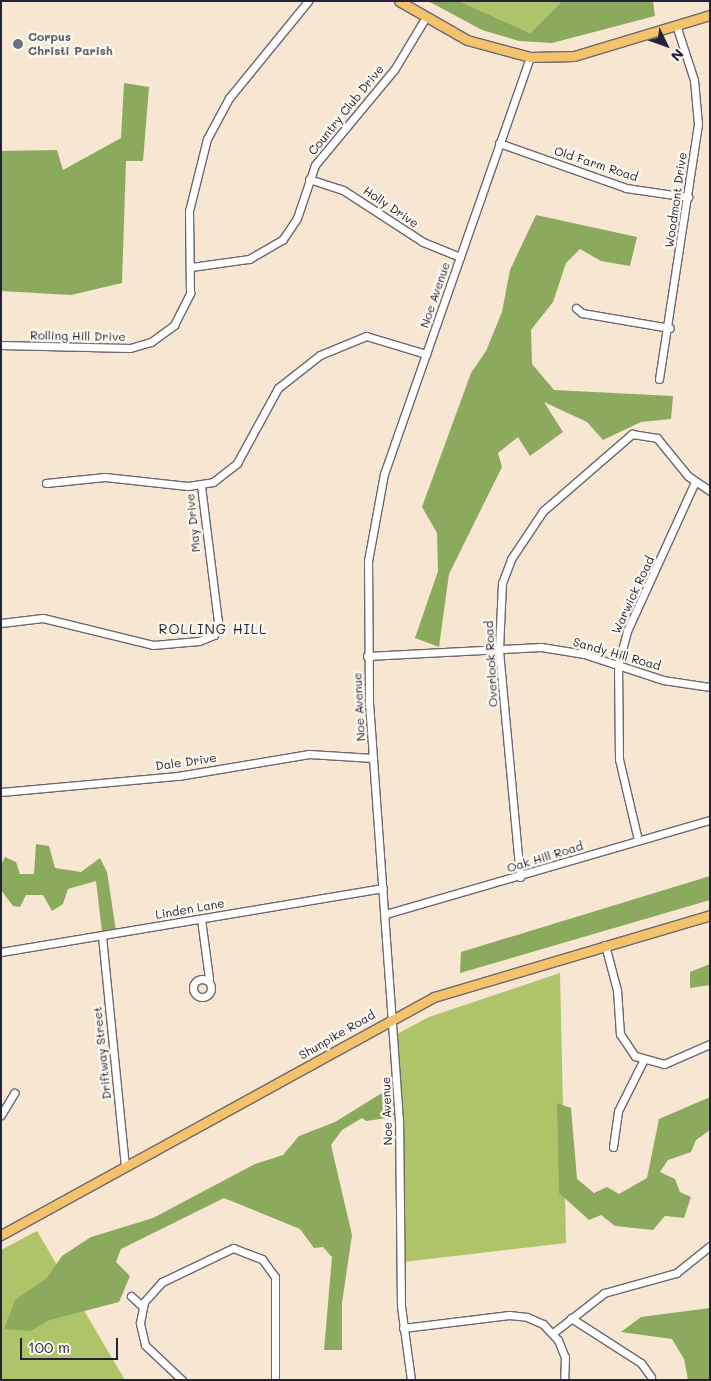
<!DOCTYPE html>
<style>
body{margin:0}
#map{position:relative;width:711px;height:1381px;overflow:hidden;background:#f7e7d2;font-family:Mali,sans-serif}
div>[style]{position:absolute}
.green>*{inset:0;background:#afc469}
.forest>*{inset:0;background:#8baa5d}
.roads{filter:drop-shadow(1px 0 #6d6770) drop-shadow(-1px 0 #6d6770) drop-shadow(0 1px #6d6770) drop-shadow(0 -1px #6d6770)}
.minor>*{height:7px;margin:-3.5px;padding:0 3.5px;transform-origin:3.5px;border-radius:3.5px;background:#fff}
.minor>.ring{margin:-3.5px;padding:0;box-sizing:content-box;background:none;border:7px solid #fff;border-radius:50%}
.major>*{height:9px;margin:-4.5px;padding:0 4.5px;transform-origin:4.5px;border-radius:4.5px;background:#f4c26a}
.dots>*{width:14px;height:14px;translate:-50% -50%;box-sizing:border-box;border:2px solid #fbf7ec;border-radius:50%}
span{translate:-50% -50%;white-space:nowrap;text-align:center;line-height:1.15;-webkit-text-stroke:5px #fbf7ec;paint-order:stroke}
.worship-label{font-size:12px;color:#5b616d;font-weight:700}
.left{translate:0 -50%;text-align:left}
.street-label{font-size:12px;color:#22223b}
.neighbourhood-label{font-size:14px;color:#22223b;letter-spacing:1px}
.frame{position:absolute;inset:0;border:2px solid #22223b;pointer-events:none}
.north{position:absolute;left:641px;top:20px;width:50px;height:50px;-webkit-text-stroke:4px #fbf7ec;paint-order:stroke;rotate:132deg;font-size:14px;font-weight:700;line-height:20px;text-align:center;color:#22223b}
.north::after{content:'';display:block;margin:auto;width:18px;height:22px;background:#22223b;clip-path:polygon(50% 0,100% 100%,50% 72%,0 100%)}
.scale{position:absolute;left:20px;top:1338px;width:98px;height:22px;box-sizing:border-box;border:2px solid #22223b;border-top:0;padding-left:6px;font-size:15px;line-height:18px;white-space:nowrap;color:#22223b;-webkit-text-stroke:4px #fbf7ec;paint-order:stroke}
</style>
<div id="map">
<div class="green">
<i style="clip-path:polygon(459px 1px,562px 1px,530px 33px)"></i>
<i style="clip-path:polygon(560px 973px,566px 1243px,403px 1262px,395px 1035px,429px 1017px)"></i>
<i style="clip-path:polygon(37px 1231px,125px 1380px,1px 1380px,1px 1250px)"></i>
</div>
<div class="forest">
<i style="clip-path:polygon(428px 1px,459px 1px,530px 33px,562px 1px,653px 1px,655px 16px,552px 43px,519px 41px,482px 30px)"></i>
<i style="clip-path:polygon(124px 83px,149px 87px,143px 161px,126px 161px,122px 283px,71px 295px,1px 291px,1px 151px,57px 150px,63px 170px,121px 138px)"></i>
<i style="clip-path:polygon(536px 215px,637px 237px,630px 266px,601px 261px,580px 249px,566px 263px,553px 302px,531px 330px,532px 364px,554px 390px,673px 396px,671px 419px,641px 422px,603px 440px,587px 422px,544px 402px,563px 432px,530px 456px,518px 437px,498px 453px,502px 467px,449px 574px,439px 647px,415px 638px,438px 571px,437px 533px,422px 507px,471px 373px,486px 351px,502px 312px,510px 270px)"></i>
<i style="clip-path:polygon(36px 844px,49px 846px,55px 868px,81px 872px,100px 858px,107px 872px,116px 931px,102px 932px,96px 881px,68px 889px,63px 904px,52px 911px,43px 895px,26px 895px,20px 907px,13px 906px,1px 890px,1px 865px,5px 857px,16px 862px,20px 874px,34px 874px)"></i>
<i style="clip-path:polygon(710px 876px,710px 900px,460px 973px,461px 952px)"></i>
<i style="clip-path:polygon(710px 964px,710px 985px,690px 988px,690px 972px)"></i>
<i style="clip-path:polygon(390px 1088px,394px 1117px,366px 1121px,362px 1118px,342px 1130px,331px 1145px,352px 1235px,342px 1303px,342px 1350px,324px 1350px,332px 1257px,323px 1247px,314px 1248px,300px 1229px,224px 1198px,121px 1249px,116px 1262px,130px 1276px,119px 1302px,50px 1320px,30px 1331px,4px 1329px,15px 1300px,47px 1278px,62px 1256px,91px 1237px,153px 1218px,255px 1164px,283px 1155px,299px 1136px,335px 1122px)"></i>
<i style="clip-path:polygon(710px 1097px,710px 1130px,696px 1140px,691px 1152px,668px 1160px,660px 1172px,675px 1179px,680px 1192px,691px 1197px,684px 1218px,665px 1216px,653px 1230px,615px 1226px,601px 1215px,589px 1220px,559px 1193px,557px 1103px,571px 1108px,577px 1179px,594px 1193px,607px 1187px,619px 1194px,647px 1178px,659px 1119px)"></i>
<i style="clip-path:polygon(710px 1308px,710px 1380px,688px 1380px,684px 1359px,672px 1339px,621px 1332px,641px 1317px)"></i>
</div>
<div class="roads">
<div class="minor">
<i style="left:499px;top:143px;width:135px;rotate:19.5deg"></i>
<i style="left:626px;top:188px;width:63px;rotate:8.3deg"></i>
<i style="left:309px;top:179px;width:36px;rotate:18deg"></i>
<i style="left:343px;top:190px;width:95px;rotate:33deg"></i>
<i style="left:423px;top:242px;width:40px;rotate:22deg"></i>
<i style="left:191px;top:267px;width:59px;rotate:-7.9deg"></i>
<i style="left:249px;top:259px;width:39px;rotate:-30deg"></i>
<i style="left:283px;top:239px;width:25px;rotate:-56deg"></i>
<i style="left:297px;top:218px;width:56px;rotate:-71.2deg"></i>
<i style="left:315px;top:165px;width:124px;rotate:-50.3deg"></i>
<i style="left:394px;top:70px;width:62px;rotate:-58.9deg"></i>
<i style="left:576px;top:308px;width:8px;rotate:40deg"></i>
<i style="left:582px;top:313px;width:89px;rotate:9.7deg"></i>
<i style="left:1px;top:345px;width:129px;rotate:1.3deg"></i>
<i style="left:130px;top:348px;width:22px;rotate:-16deg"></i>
<i style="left:151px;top:342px;width:29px;rotate:-36deg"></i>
<i style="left:174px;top:325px;width:36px;rotate:-63deg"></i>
<i style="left:190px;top:293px;width:82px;rotate:-90.7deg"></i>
<i style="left:189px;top:211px;width:74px;rotate:-76deg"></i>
<i style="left:207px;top:139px;width:47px;rotate:-61.8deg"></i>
<i style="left:229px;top:98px;width:125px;rotate:-50.8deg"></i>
<i style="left:659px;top:379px;width:258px;rotate:-81.3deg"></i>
<i style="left:698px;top:124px;width:44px;rotate:-95.2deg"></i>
<i style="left:694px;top:80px;width:58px;rotate:-108.1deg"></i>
<i style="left:46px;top:483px;width:59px;rotate:-5.8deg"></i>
<i style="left:105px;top:477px;width:83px;rotate:6.2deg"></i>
<i style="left:188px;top:486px;width:25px;rotate:-9deg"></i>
<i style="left:213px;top:482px;width:31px;rotate:-38deg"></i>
<i style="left:237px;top:463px;width:85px;rotate:-61.3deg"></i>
<i style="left:278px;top:388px;width:53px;rotate:-38.2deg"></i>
<i style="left:320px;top:355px;width:50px;rotate:-22.4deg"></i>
<i style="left:366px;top:336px;width:63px;rotate:16.7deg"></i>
<i style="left:1px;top:623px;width:42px;rotate:-6.8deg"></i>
<i style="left:43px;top:618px;width:113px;rotate:13.8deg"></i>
<i style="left:153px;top:645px;width:46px;rotate:-5deg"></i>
<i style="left:199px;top:641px;width:16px;rotate:-22deg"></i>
<i style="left:214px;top:635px;width:14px;rotate:-73deg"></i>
<i style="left:218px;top:622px;width:138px;rotate:-97.1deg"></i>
<i style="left:367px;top:656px;width:174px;rotate:-3deg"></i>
<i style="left:541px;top:647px;width:44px;rotate:9.2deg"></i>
<i style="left:584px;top:654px;width:83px;rotate:18.2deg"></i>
<i style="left:663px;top:680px;width:48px;rotate:8.5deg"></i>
<i style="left:1px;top:792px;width:178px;rotate:-5.2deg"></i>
<i style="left:178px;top:776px;width:133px;rotate:-9.5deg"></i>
<i style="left:309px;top:754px;width:64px;rotate:3.6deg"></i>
<i style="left:638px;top:840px;width:83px;rotate:-103.2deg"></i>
<i style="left:619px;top:759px;width:94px;rotate:-90.6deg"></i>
<i style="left:618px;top:665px;width:35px;rotate:-75deg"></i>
<i style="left:627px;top:631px;width:164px;rotate:-65.5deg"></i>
<i style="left:520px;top:877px;width:229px;rotate:-95.3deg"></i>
<i style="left:499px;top:649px;width:66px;rotate:-87.4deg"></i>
<i style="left:502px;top:583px;width:26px;rotate:-69deg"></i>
<i style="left:511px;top:559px;width:58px;rotate:-56.3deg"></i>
<i style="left:543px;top:511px;width:118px;rotate:-40.9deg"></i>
<i style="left:632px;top:434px;width:25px;rotate:9deg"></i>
<i style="left:657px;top:438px;width:49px;rotate:50.8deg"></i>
<i style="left:688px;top:476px;width:27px;rotate:34deg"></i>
<i style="left:386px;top:914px;width:337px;rotate:-16.2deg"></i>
<i style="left:201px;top:919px;width:60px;rotate:82.3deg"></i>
<i style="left:102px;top:936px;width:232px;rotate:84.3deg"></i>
<i style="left:605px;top:945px;width:47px;rotate:75.1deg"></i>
<i style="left:617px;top:990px;width:44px;rotate:86.1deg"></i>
<i style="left:620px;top:1034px;width:27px;rotate:56deg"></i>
<i style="left:635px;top:1056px;width:30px;rotate:15deg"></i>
<i style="left:664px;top:1064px;width:50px;rotate:-23.5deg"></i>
<i style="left:1px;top:952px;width:387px;rotate:-9.5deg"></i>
<i class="ring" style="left:193px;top:979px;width:11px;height:11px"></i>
<i style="left:1px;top:1115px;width:26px;rotate:-59deg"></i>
<i style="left:613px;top:1147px;width:36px;rotate:-82deg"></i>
<i style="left:618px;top:1111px;width:56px;rotate:-63.4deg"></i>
<i style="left:131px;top:1296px;width:15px;rotate:42deg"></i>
<i style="left:571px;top:1318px;width:83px;rotate:32.7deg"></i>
<i style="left:641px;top:1363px;width:17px;rotate:54deg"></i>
<i style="left:403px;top:1328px;width:107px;rotate:-7deg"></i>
<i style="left:509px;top:1315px;width:18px;rotate:6deg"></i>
<i style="left:527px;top:1317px;width:17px;rotate:24deg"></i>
<i style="left:543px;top:1324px;width:22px;rotate:47deg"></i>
<i style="left:558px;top:1340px;width:18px;rotate:68deg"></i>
<i style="left:565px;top:1357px;width:23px;rotate:92deg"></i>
<i style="left:553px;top:1333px;width:65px;rotate:-38.1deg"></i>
<i style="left:604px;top:1293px;width:75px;rotate:-15.5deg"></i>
<i style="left:676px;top:1273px;width:43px;rotate:-38.5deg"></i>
<i style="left:182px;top:1380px;width:51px;rotate:-136.6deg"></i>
<i style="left:145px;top:1345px;width:23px;rotate:-103deg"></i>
<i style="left:140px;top:1323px;width:21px;rotate:-79deg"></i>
<i style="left:144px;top:1302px;width:27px;rotate:-48deg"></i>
<i style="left:162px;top:1282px;width:79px;rotate:-25.6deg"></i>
<i style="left:233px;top:1248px;width:31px;rotate:21deg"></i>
<i style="left:262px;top:1259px;width:22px;rotate:54deg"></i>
<i style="left:275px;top:1277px;width:103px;rotate:90deg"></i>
<i style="left:411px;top:1380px;width:75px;rotate:-97.7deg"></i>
<i style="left:401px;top:1306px;width:185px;rotate:-90.6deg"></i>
<i style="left:399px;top:1121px;width:422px;rotate:-94.1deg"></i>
<i style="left:369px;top:700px;width:139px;rotate:-90.4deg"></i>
<i style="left:368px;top:561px;width:88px;rotate:-79.6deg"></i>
<i style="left:384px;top:474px;width:442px;rotate:-70.7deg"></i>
</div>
<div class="major">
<i style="left:399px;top:1px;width:78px;rotate:29.8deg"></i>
<i style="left:467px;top:40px;width:65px;rotate:15.1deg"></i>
<i style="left:530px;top:57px;width:44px;rotate:-1.3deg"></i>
<i style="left:574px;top:56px;width:142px;rotate:-16.8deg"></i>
<i style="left:1px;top:1235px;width:494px;rotate:-28.8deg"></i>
<i style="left:434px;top:997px;width:288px;rotate:-16.5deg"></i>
</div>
</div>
<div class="dots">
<i style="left:18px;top:44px;background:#6b7280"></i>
</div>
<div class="worship-label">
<span class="left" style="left:28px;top:44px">Corpus<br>Christi Parish</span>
</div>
<div class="street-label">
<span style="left:346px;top:110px;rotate:-51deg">Country Club Drive</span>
<span style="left:596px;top:164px;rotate:18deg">Old Farm Road</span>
<span style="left:676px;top:200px;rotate:-82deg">Woodmont Drive</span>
<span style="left:391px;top:207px;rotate:34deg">Holly Drive</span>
<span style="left:435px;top:295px;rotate:-71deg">Noe Avenue</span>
<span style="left:78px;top:336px;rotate:1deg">Rolling Hill Drive</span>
<span style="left:193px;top:523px;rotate:-96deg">May Drive</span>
<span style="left:633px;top:595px;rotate:-65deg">Warwick Road</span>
<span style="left:617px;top:654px;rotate:16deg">Sandy Hill Road</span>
<span style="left:491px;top:664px;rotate:-93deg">Overlook Road</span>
<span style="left:359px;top:707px;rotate:-93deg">Noe Avenue</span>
<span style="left:186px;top:762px;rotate:-8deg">Dale Drive</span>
<span style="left:545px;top:857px;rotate:-17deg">Oak Hill Road</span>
<span style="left:190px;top:909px;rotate:-10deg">Linden Lane</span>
<span style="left:337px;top:1035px;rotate:-30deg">Shunpike Road</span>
<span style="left:102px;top:1053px;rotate:-96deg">Driftway Street</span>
<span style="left:387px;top:1111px;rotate:-92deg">Noe Avenue</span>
</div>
<div class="neighbourhood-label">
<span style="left:213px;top:629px">ROLLING HILL</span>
</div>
<div class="frame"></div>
<div class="north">N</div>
<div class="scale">100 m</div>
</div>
